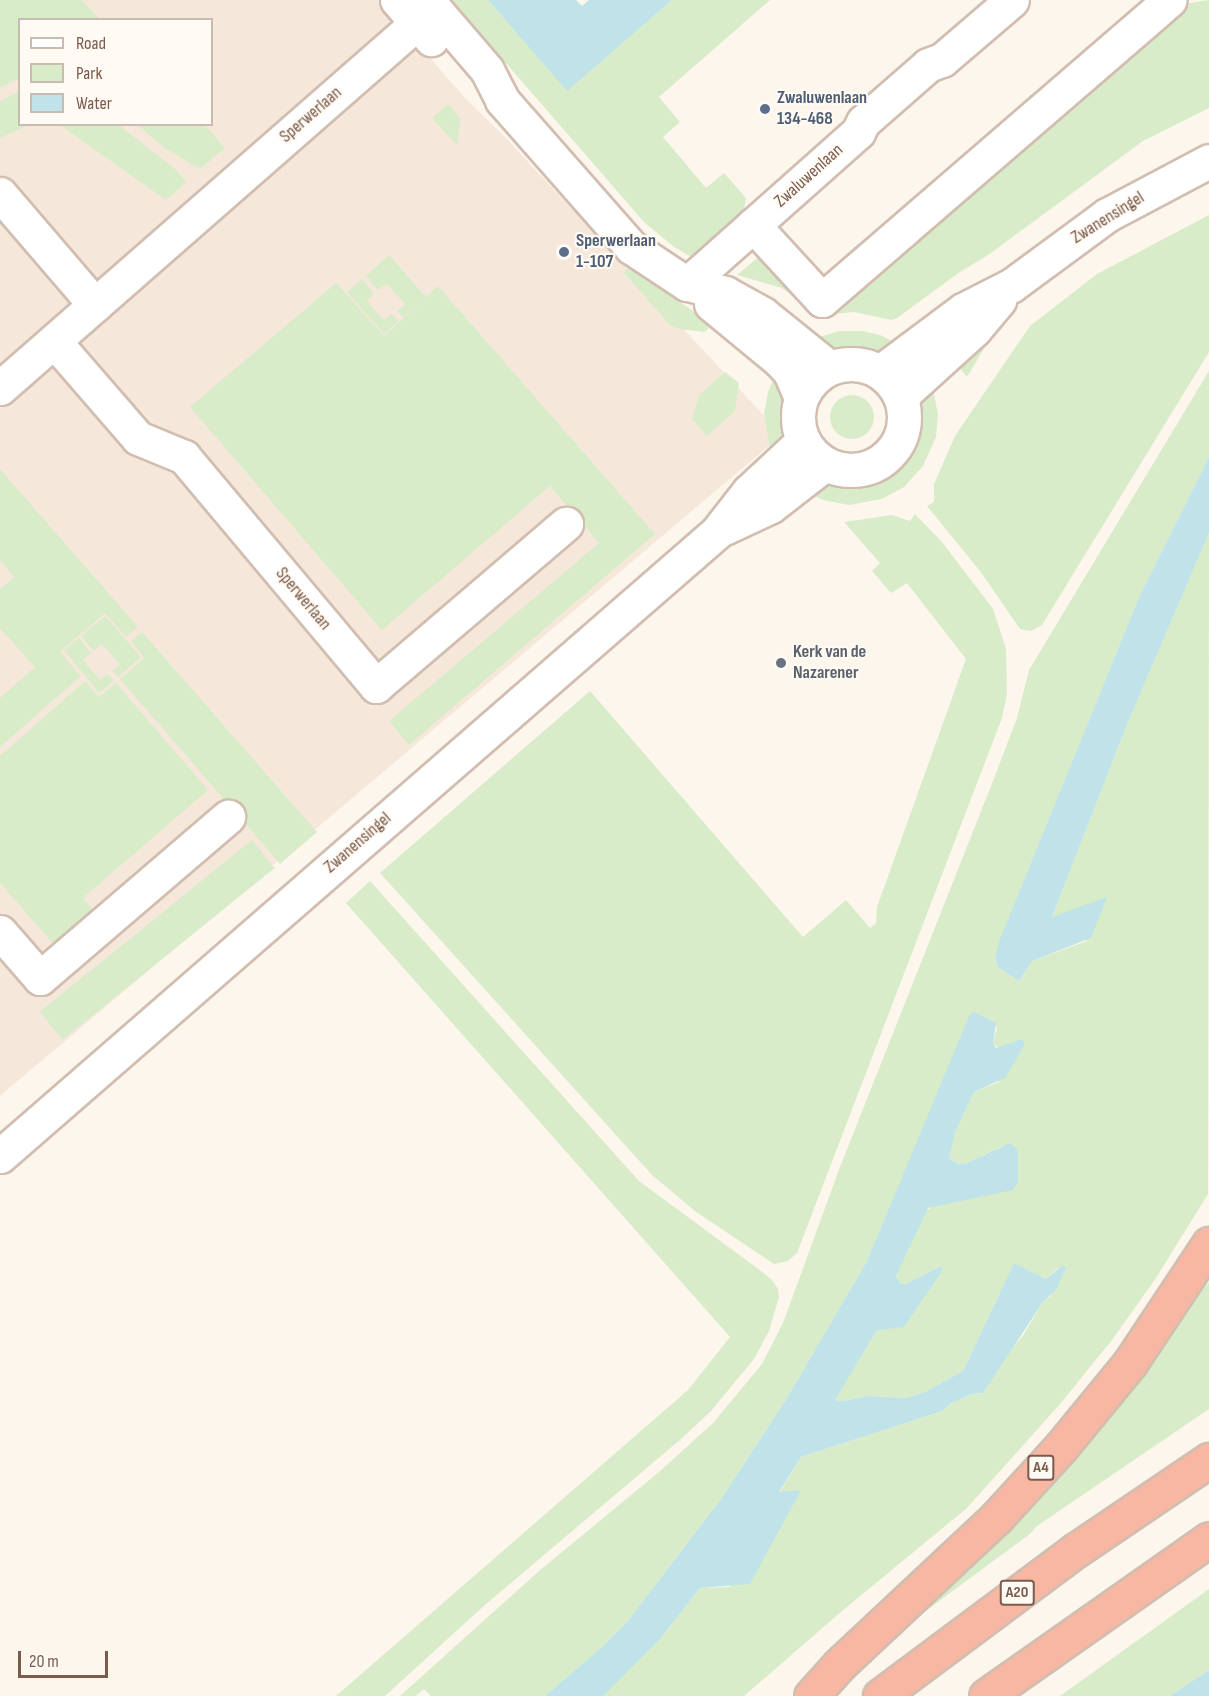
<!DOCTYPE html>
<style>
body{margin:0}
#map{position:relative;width:1209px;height:1696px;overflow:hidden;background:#fdf6ec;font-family:"Sofia Sans Condensed",sans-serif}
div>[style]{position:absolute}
.residential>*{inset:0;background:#f5e8da}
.green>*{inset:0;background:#d8ecc9;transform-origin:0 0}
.round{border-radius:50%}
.water>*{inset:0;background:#bfe3e8}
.roads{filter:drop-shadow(2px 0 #d1beb0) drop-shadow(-2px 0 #d1beb0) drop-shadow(0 2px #d1beb0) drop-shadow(0 -2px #d1beb0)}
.minor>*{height:33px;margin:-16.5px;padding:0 16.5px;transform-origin:16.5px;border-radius:16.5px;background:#fff}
.minor>.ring{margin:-16.5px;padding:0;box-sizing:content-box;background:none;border:33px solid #fff;border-radius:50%}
.highway>*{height:33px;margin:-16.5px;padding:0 16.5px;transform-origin:16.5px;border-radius:16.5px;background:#f7b7a3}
.dots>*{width:16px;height:16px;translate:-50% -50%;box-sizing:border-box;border:3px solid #fffaf3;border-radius:50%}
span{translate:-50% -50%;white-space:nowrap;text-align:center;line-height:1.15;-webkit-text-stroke:4.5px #fffaf3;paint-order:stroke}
.shield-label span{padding:2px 4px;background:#fffaf3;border:2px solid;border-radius:4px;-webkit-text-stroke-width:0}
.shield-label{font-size:16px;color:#7a5c4d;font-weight:700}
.service-label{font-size:18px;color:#4e5e75;font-weight:700}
.left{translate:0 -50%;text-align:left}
.street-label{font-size:18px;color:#7a5c4d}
.worship-label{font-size:18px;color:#5b616d;font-weight:700}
.legend{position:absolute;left:18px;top:18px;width:195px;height:108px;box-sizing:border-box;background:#fffaf3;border:2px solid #cabbb1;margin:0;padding:8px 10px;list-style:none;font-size:18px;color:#7a5c4d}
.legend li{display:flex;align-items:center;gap:12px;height:30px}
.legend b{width:30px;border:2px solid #cabbb1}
.scale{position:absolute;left:18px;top:1651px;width:90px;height:27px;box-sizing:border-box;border:3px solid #7a5c4d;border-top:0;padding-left:8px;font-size:18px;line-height:21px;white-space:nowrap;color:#7a5c4d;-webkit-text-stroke:4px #fffaf3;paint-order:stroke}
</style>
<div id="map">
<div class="residential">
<i style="clip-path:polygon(evenodd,0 0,379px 0,466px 99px,506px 138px,771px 423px,771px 444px,0 1096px,0 0,20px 20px,212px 20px,212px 124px,20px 124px,20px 20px)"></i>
</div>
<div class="green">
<i style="clip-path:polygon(0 0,82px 0,100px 19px,20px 20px,19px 78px,0 88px)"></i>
<i style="clip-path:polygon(451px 0,488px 0,567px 90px,672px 0,770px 0,659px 97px,680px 122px,663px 137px,706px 188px,724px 173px,746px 198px,743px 214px,693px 258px,674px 247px,644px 222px)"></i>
<i style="clip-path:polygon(1209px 0,1209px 108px,1143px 141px,991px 253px,957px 274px,897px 318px,892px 320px,854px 312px,825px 315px,813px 311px,782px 288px,737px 275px,761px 255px,807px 302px,1178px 5px)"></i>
<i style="clip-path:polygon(19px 91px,20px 124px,29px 125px,0 138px,0 101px)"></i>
<i style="clip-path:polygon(448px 104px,461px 119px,457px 145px,432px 118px)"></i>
<i style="clip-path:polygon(60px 125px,119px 125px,175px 169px,186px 182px,166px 200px)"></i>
<i style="clip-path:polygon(138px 125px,205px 125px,225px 148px,200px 169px,163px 147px)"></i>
<i style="clip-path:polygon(1209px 215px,1209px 352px,1042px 625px,1031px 631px,1020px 629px,980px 571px,927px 506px,934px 502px,934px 484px,955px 436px,1030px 326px,1097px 274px)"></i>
<i style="clip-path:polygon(389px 255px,426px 297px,438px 286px,655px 534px,409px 745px,389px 721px,599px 543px,550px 486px,382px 630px,190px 407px,336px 283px,384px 336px,421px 302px,403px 317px,397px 311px,405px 304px,387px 284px,378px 290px,366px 276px)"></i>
<i style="clip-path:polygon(629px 267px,693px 311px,709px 328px,704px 332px,679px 329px,669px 324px,624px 273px)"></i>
<i style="clip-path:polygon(362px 279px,374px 294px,367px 301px,384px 320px,392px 314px,398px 321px,384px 334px,347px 292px)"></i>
<i style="clip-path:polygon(1001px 320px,967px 377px,957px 364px)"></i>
<i style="clip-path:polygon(840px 331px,862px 331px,880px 335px,898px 344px,884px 352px,868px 354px,835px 351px,815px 338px)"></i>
<i style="clip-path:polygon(1209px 371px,1209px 457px,1140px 595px,1008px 920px,995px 958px,998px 967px,1019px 981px,1032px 961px,1087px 941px,1068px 912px,1052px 917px,1128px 722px,1209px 533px,1208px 1194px,1156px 1278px,1112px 1340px,1060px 1404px,967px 1508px,842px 1611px,744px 1696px,602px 1696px,661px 1638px,700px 1588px,730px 1587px,800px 1490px,779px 1493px,801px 1457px,942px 1411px,950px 1404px,972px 1394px,983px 1393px,1002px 1361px,1024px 1334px,1043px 1302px,1051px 1296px,1059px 1267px,1046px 1279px,1014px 1263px,963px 1371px,925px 1392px,906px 1398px,867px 1396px,843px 1401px,834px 1400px,877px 1330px,939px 1267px,906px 1284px,901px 1284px,896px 1276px,924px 1213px,1005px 1145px,965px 1164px,958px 1164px,949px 1158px,956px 1130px,974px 1092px,999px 1082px,998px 1048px,993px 1043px,997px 1027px,971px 1014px,867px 1261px,787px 1398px,721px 1499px,627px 1622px,602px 1647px,545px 1696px,431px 1696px,424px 1689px,416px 1696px,400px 1696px,539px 1571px,659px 1472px,713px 1423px,762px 1364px,783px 1323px,840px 1167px,993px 781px,1017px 718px,1029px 670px)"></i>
<i style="clip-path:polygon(725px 372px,739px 383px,735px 411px,707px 436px,692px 419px,699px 395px)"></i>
<i style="clip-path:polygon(776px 374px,788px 403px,782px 438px,778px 446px,770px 449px,764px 414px,768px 392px)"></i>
<i style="clip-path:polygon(932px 384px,938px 414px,936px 437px,923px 466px,904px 487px,882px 499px,849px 505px,823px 500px,804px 491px,826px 481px,857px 482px,874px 478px,890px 470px,908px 448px,914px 433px,920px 399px)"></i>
<i class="round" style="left:830px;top:395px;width:44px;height:44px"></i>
<i style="clip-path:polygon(0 469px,138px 627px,126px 637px,105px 613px,60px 652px,81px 676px,0 747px,0 698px,35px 667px,0 628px,0 589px,14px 577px,0 560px)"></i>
<i style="clip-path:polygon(915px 514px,942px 542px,993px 609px,1006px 649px,1007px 694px,1002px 718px,797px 1253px,788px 1261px,774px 1264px,695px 1211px,652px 1175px,380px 873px,590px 691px,803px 937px,846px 900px,870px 928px,876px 923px,877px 907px,966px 659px,907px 583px,891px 593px,872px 571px,880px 563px,844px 522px,892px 515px,910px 521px)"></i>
<i style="clip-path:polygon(105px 616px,141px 657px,118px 677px,112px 671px,120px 664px,102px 644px,94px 651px,81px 636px)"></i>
<i style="clip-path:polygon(142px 632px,317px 832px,280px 864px,120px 679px,144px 658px,131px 641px)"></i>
<i style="clip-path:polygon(79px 638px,91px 653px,83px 660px,100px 680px,108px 674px,114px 681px,99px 693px,64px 650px)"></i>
<i style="clip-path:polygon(85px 681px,99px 697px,116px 683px,208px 790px,83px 898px,96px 913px,57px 948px,0 883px,0 756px)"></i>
<i style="left:252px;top:840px;width:36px;height:273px;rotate:51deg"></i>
<i style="clip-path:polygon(370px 881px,639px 1181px,761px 1271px,772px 1280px,778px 1289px,779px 1297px,769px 1331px,754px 1359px,711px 1411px,681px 1439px,486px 1604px,385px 1696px,336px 1696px,688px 1390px,730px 1337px,346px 903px)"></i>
<i style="clip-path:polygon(1209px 1282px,1209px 1409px,1037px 1526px,1030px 1534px,888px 1639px)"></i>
<i style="clip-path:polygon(1209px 1589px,1209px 1670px,1170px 1696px,1060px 1696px)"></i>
</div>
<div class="water">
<i style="clip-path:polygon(488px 0,576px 0,582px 6px,589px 0,672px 0,567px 91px)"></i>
<i style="clip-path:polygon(1209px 457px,1209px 533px,1128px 722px,1052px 917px,1107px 897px,1091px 938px,1032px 961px,1019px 981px,998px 967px,995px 958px,1000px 939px,1140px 595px)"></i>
<i style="clip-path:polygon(975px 1012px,996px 1023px,993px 1043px,996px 1048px,1022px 1039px,1025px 1044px,1005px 1078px,974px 1092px,956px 1130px,949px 1158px,958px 1164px,965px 1164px,1010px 1143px,1018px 1150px,1018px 1183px,1013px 1190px,928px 1208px,896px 1276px,901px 1284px,906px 1284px,939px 1267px,942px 1267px,942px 1271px,904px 1327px,877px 1330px,835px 1400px,843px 1401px,867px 1396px,906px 1398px,925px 1392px,963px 1371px,1014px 1263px,1046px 1279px,1063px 1265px,1066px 1268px,1056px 1290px,1043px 1302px,983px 1393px,972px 1394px,950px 1404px,942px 1411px,801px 1457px,779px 1492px,801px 1490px,750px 1584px,700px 1588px,661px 1638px,603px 1696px,545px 1696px,602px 1647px,627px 1622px,721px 1499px,787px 1398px,867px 1261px,970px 1014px)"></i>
<i style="clip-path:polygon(1209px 1670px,1209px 1696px,1170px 1696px)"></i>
</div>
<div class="roads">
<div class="minor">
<i style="left:397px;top:0;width:52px;rotate:48.9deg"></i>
<i style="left:427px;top:0;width:92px;rotate:49.4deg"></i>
<i style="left:487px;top:70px;width:34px;rotate:63deg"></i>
<i style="left:502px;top:100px;width:196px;rotate:48.7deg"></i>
<i style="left:631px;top:247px;width:67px;rotate:33.5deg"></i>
<i style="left:687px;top:284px;width:39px;rotate:13deg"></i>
<i style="left:725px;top:293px;width:43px;rotate:28.9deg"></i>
<i style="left:763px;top:314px;width:86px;rotate:38.9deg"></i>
<i style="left:0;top:194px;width:146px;rotate:49.4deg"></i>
<i style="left:753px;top:225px;width:102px;rotate:47.4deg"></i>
<i style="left:822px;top:300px;width:459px;rotate:-40.8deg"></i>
<i style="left:687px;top:284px;width:229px;rotate:-41.6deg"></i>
<i style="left:858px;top:132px;width:11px;rotate:-63deg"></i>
<i style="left:863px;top:122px;width:86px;rotate:-41.2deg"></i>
<i style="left:928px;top:65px;width:15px;rotate:-20deg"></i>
<i style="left:942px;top:60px;width:92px;rotate:-40.6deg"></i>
<i style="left:711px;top:304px;width:88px;rotate:39.5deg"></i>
<i style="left:779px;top:360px;width:16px;rotate:47deg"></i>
<i style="left:790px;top:372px;width:28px;rotate:67deg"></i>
<i style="left:54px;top:341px;width:128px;rotate:49.1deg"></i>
<i style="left:138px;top:438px;width:50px;rotate:22.4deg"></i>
<i style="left:184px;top:457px;width:299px;rotate:50deg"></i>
<i style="left:376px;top:686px;width:250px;rotate:-40.5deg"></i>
<i class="ring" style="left:798px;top:364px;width:73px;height:73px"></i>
<i style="left:880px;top:372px;width:104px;rotate:-36.8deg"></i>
<i style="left:963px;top:310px;width:55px;rotate:-27deg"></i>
<i style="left:1012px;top:285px;width:118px;rotate:-36.4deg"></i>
<i style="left:1107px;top:215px;width:115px;rotate:-27.9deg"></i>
<i style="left:0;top:388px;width:577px;rotate:-41.2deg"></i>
<i style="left:900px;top:397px;width:101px;rotate:-42.2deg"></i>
<i style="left:975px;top:329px;width:38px;rotate:-50deg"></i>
<i style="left:724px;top:528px;width:52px;rotate:-25.1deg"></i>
<i style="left:771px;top:506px;width:68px;rotate:-37.9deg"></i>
<i style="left:0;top:932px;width:61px;rotate:49deg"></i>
<i style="left:40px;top:978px;width:248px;rotate:-40.6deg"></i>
<i style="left:0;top:1156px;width:951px;rotate:-41.03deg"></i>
<i style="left:717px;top:532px;width:52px;rotate:-52deg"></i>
<i style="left:749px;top:491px;width:74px;rotate:-42.8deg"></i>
</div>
<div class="highway">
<i style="left:811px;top:1696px;width:43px;rotate:-47.8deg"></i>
<i style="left:840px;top:1664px;width:214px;rotate:-43.1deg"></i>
<i style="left:996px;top:1518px;width:96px;rotate:-47.5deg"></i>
<i style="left:1061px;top:1447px;width:109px;rotate:-50.6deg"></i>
<i style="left:1130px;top:1363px;width:143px;rotate:-56.4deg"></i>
<i style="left:880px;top:1696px;width:244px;rotate:-36.7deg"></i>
<i style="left:1076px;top:1550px;width:161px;rotate:-34.1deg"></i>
<i style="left:986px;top:1696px;width:273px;rotate:-35.1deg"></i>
</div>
</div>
<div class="dots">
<i style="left:765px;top:109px;background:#5c6f8a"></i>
<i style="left:564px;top:252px;background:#5c6f8a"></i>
<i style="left:781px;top:663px;background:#6b7280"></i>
</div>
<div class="shield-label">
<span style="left:1041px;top:1468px">A4</span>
<span style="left:1017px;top:1593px">A20</span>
</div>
<div class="service-label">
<span class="left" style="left:777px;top:109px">Zwaluwenlaan<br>134-468</span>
<span class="left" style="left:576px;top:252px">Sperwerlaan<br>1-107</span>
</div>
<div class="street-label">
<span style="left:311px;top:115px;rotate:-41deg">Sperwerlaan</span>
<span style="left:809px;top:176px;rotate:-42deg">Zwaluwenlaan</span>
<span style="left:1108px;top:218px;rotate:-32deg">Zwanensingel</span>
<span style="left:303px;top:599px;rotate:50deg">Sperwerlaan</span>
<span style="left:358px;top:843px;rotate:-41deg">Zwanensingel</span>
</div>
<div class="worship-label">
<span class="left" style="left:793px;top:663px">Kerk van de<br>Nazarener</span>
</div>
<ul class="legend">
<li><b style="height:8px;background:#fff"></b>Road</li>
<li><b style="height:16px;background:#d8ecc9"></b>Park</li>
<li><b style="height:16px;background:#bfe3e8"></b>Water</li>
</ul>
<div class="scale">20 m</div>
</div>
